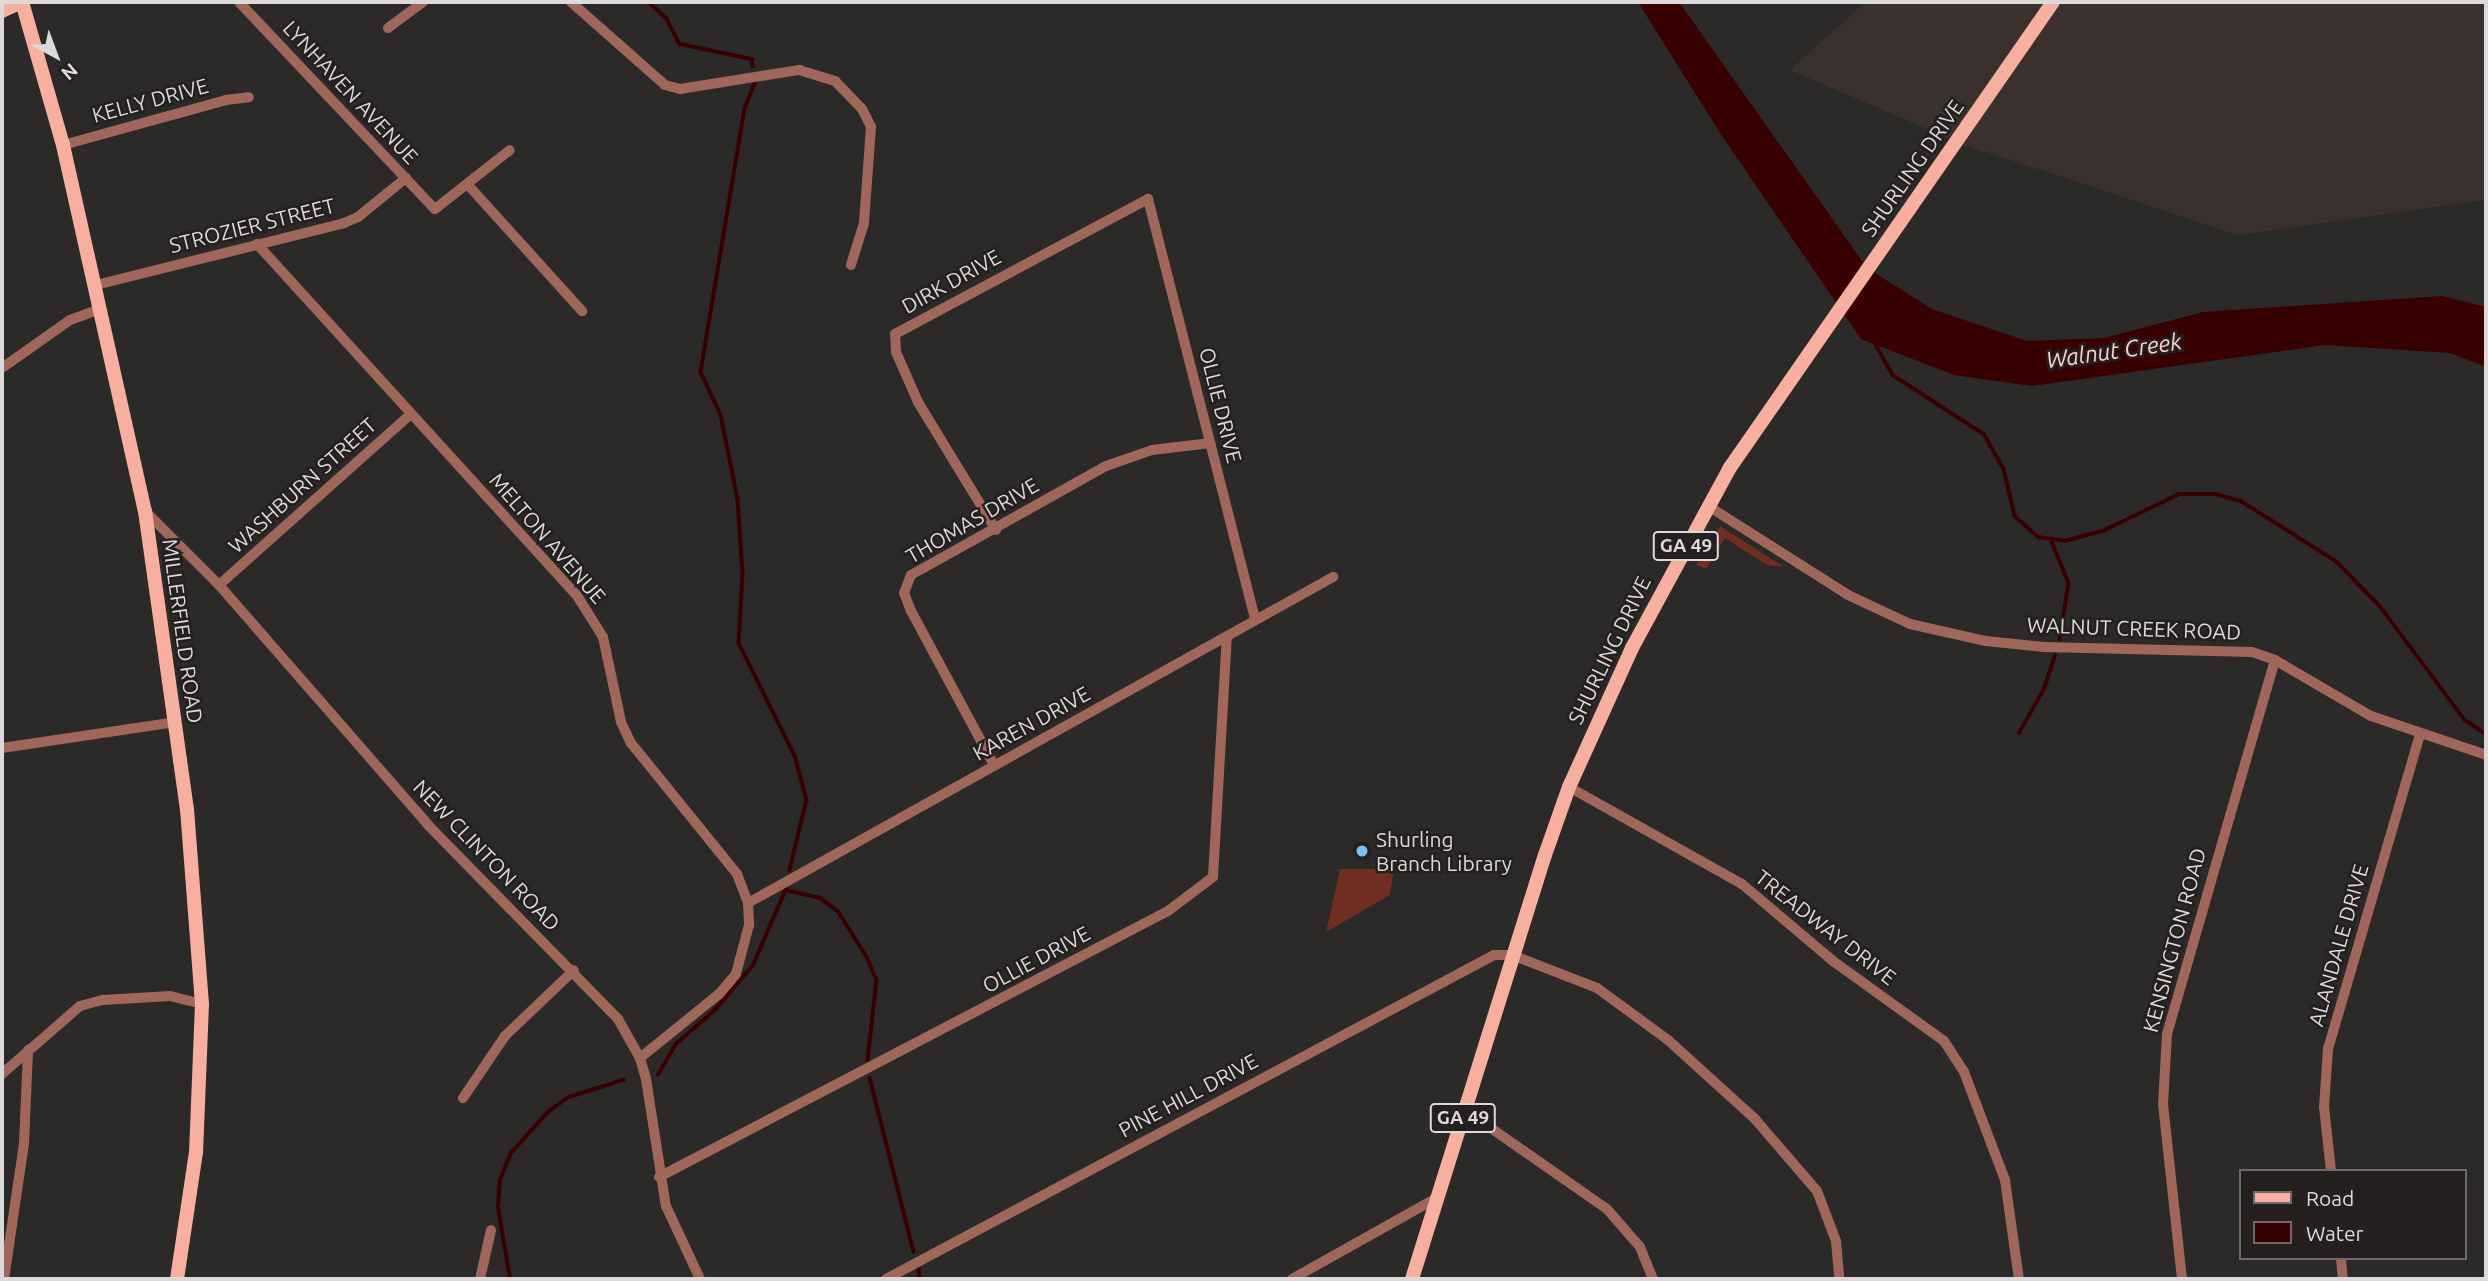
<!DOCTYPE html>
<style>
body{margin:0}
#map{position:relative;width:2488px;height:1281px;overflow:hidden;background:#2c2929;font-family:Ubuntu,sans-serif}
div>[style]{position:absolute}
.built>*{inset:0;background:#3a302e}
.green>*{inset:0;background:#6f2e21}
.water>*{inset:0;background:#390000}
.stream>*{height:3.5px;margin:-1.75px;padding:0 1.75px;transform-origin:1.75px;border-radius:1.75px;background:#390000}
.minor>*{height:10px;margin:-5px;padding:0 5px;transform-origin:5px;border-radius:5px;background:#9f6659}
.major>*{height:14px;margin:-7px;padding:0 7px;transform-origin:7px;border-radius:7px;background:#f7af9f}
.dots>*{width:19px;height:19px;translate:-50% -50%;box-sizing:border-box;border:4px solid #23201f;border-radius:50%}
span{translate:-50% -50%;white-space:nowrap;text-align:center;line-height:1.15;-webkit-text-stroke:5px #23201f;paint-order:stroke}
.shield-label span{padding:2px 5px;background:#23201f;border:2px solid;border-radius:5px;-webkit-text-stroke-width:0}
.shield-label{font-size:19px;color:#dbd9d9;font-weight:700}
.street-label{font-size:21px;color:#dbd9d9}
.poi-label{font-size:21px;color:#dbd9d9}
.left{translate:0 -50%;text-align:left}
.water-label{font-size:23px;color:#ffcfc4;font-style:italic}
.frame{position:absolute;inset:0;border:4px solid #dbd9d9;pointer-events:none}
.legend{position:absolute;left:2239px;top:1169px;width:228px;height:91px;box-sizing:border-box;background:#23201f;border:2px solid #6d6a69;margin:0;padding:9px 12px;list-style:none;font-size:21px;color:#dbd9d9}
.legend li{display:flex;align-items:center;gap:14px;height:35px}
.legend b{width:35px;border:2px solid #6d6a69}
.north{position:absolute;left:21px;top:21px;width:70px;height:70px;-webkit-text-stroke:5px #23201f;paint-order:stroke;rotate:139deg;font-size:19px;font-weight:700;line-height:28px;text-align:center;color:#dbd9d9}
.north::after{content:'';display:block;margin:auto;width:24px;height:32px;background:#dbd9d9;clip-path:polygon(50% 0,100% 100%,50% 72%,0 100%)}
</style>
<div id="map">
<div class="built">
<i style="clip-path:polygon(1865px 2px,2486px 2px,2486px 200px,2238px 235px,1964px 145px,1790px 70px)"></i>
</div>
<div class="green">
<i style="clip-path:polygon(1720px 526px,1784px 567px,1767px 565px,1725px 538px,1706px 569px,1696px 565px)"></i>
<i style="clip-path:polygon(1340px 869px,1394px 869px,1390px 895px,1326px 932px)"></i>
</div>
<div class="water">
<i style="clip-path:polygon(1638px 2px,1679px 2px,1867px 268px,1932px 309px,2027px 341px,2104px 338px,2203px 312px,2442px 296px,2486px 307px,2486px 367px,2450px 353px,2325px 345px,2032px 386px,1954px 375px,1861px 339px,1720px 133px)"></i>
</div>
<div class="stream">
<i style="left:649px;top:2px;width:25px;rotate:43deg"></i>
<i style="left:667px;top:19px;width:28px;rotate:63deg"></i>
<i style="left:680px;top:44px;width:74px;rotate:11.8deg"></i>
<i style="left:752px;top:59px;width:7px;rotate:82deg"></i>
<i style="left:755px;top:83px;width:28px;rotate:111deg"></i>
<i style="left:745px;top:109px;width:267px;rotate:99.5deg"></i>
<i style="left:701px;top:372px;width:47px;rotate:65.1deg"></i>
<i style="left:721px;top:415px;width:86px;rotate:78.6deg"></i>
<i style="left:738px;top:499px;width:75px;rotate:86.2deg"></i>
<i style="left:743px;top:574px;width:69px;rotate:93.3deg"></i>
<i style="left:739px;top:643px;width:126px;rotate:63.6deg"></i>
<i style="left:795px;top:756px;width:46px;rotate:74.7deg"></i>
<i style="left:807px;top:800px;width:72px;rotate:103.7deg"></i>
<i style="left:1871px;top:336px;width:45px;rotate:60.6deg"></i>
<i style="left:1893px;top:375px;width:108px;rotate:33deg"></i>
<i style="left:1984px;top:434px;width:40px;rotate:60.3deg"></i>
<i style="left:2004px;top:469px;width:48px;rotate:76.8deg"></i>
<i style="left:2015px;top:516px;width:31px;rotate:42deg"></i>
<i style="left:2038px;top:537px;width:27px;rotate:8deg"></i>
<i style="left:2065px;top:541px;width:41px;rotate:-15.4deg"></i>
<i style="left:2105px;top:530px;width:82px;rotate:-25.9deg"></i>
<i style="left:2179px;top:494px;width:37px"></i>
<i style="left:2216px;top:494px;width:26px;rotate:16deg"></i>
<i style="left:2241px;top:501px;width:112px;rotate:32.3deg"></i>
<i style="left:2336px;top:561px;width:63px;rotate:45.6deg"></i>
<i style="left:2380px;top:606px;width:142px;rotate:53.3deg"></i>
<i style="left:2465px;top:720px;width:25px;rotate:34deg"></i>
<i style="left:2052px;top:542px;width:44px;rotate:67.5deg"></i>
<i style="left:2069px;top:583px;width:57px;rotate:99.1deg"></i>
<i style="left:2019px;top:733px;width:51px;rotate:-60.4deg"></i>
<i style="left:2044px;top:689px;width:35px;rotate:-72deg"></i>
<i style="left:786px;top:890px;width:35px;rotate:13deg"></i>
<i style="left:820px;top:898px;width:22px;rotate:36deg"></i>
<i style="left:838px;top:911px;width:54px;rotate:57.8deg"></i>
<i style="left:867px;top:957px;width:25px;rotate:67deg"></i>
<i style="left:877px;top:980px;width:81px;rotate:96.4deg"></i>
<i style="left:658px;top:1075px;width:36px;rotate:-60deg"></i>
<i style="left:676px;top:1044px;width:53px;rotate:-41.2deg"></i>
<i style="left:716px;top:1009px;width:57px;rotate:-49.9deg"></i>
<i style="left:753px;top:965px;width:83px;rotate:-66.5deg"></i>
<i style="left:870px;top:1078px;width:179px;rotate:75.8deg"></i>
<i style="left:919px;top:1268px;width:11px;rotate:85deg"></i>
<i style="left:510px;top:1279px;width:73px;rotate:-99.5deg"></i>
<i style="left:498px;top:1207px;width:27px;rotate:-86deg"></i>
<i style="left:500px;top:1180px;width:29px;rotate:-68deg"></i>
<i style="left:511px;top:1153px;width:55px;rotate:-47.9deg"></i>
<i style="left:548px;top:1112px;width:26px;rotate:-36deg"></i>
<i style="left:569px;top:1097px;width:57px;rotate:-17.5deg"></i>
</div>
<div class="minor">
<i style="left:239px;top:2px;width:285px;rotate:46.6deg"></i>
<i style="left:435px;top:209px;width:95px;rotate:-38.2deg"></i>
<i style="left:571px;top:2px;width:125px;rotate:41.4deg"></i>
<i style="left:665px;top:85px;width:16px;rotate:15deg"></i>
<i style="left:680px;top:89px;width:121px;rotate:-9.1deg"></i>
<i style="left:799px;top:70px;width:38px;rotate:17deg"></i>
<i style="left:835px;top:81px;width:39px;rotate:46deg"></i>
<i style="left:862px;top:109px;width:20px;rotate:63deg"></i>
<i style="left:871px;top:127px;width:96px;rotate:94.2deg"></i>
<i style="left:864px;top:223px;width:44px;rotate:107.2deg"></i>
<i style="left:388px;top:28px;width:44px;rotate:-36.6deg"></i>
<i style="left:63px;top:145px;width:169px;rotate:-15.4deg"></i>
<i style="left:226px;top:100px;width:23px;rotate:-7deg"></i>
<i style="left:469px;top:186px;width:169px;rotate:47.9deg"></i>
<i style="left:257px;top:244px;width:474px;rotate:47.7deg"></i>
<i style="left:576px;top:594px;width:51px;rotate:57.9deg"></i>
<i style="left:603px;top:637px;width:87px;rotate:78deg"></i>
<i style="left:621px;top:722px;width:23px;rotate:65deg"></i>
<i style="left:631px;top:743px;width:169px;rotate:51deg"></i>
<i style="left:737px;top:874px;width:31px;rotate:69deg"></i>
<i style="left:748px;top:903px;width:22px;rotate:87deg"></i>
<i style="left:749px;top:925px;width:51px;rotate:104.9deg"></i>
<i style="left:736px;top:974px;width:26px;rotate:130deg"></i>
<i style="left:719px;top:994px;width:102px;rotate:141deg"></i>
<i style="left:96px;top:285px;width:256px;rotate:-14deg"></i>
<i style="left:344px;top:223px;width:15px;rotate:-23deg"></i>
<i style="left:358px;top:217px;width:62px;rotate:-39.1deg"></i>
<i style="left:2px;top:368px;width:83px;rotate:-35.2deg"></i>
<i style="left:70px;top:320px;width:32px;rotate:-20deg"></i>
<i style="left:1708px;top:506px;width:166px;rotate:32.4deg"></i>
<i style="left:1848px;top:595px;width:68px;rotate:25.1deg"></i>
<i style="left:1910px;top:624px;width:78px;rotate:12.6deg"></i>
<i style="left:1986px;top:641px;width:58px;rotate:5.9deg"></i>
<i style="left:2044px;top:647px;width:208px;rotate:1.4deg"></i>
<i style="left:2252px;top:652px;width:24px;rotate:19deg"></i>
<i style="left:2275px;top:660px;width:111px;rotate:30.3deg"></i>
<i style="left:2371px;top:716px;width:121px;rotate:18.7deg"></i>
<i style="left:145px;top:511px;width:105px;rotate:45deg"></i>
<i style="left:219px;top:585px;width:318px;rotate:48.9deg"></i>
<i style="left:428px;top:825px;width:272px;rotate:45.6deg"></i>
<i style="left:618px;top:1019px;width:45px;rotate:60.6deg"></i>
<i style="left:640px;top:1058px;width:22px;rotate:74deg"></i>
<i style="left:646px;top:1079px;width:129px;rotate:81.1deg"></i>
<i style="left:666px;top:1206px;width:81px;rotate:65deg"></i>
<i style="left:996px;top:530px;width:150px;rotate:-121.4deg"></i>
<i style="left:918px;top:402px;width:55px;rotate:-113.7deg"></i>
<i style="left:896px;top:352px;width:18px;rotate:-93deg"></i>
<i style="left:895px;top:334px;width:287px;rotate:-28.1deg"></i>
<i style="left:1148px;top:199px;width:434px;rotate:75.7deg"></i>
<i style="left:219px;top:585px;width:257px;rotate:-41.7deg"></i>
<i style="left:2px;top:748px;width:175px;rotate:-8.5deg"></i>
<i style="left:994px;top:765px;width:175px;rotate:-118.3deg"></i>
<i style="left:911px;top:611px;width:19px;rotate:-111deg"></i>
<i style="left:904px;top:593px;width:19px;rotate:-69deg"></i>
<i style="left:911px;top:575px;width:223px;rotate:-29.2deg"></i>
<i style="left:1106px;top:466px;width:49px;rotate:-19.2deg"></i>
<i style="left:1152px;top:450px;width:59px;rotate:-6.8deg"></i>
<i style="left:1569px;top:787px;width:198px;rotate:29.3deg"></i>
<i style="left:1742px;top:884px;width:119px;rotate:40.2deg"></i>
<i style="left:1833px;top:961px;width:137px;rotate:35.8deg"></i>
<i style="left:1944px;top:1041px;width:37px;rotate:57deg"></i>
<i style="left:1964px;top:1072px;width:116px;rotate:69.2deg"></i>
<i style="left:2005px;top:1180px;width:100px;rotate:82deg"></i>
<i style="left:748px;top:903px;width:670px;rotate:-29.13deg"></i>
<i style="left:2px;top:1074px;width:103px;rotate:-41.1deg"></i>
<i style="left:80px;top:1006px;width:24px;rotate:-15deg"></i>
<i style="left:103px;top:1000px;width:67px;rotate:-3.4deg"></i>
<i style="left:170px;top:996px;width:33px;rotate:14deg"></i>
<i style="left:463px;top:1098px;width:75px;rotate:-55.9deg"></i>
<i style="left:505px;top:1036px;width:95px;rotate:-43.7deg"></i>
<i style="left:1465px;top:1110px;width:173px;rotate:34.9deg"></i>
<i style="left:1607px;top:1209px;width:50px;rotate:49deg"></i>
<i style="left:1640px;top:1247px;width:35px;rotate:68deg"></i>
<i style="left:2331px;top:1171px;width:64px;rotate:-96.2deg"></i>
<i style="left:2324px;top:1107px;width:58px;rotate:-86.1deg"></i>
<i style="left:2328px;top:1049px;width:327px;rotate:-73.7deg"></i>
<i style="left:659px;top:1177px;width:574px;rotate:-27.59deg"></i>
<i style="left:1168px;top:911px;width:56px;rotate:-37.1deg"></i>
<i style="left:1213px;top:877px;width:240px;rotate:-86.7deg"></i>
<i style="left:2341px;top:1258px;width:21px;rotate:85deg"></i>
<i style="left:4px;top:1279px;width:137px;rotate:-81.6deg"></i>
<i style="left:24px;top:1143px;width:93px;rotate:-87.5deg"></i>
<i style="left:480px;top:1279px;width:50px;rotate:-77.3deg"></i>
<i style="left:886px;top:1279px;width:689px;rotate:-28.05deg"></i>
<i style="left:1494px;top:955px;width:18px"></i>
<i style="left:1512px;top:955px;width:91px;rotate:21.2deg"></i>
<i style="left:1597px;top:988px;width:88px;rotate:36.2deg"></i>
<i style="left:1668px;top:1040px;width:118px;rotate:42.2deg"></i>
<i style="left:1755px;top:1119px;width:95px;rotate:49.3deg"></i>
<i style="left:1817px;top:1191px;width:53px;rotate:69.2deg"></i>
<i style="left:1836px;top:1241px;width:38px;rotate:85deg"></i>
<i style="left:1292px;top:1279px;width:167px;rotate:-29.3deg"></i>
<i style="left:2182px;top:1279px;width:176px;rotate:-96.2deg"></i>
<i style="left:2163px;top:1104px;width:70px;rotate:-86.7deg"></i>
<i style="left:2167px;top:1034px;width:389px;rotate:-73.9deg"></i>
</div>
<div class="major">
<i style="left:22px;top:2px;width:149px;rotate:74deg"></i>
<i style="left:63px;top:145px;width:375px;rotate:77.4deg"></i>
<i style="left:145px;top:511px;width:301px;rotate:82deg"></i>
<i style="left:187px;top:809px;width:196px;rotate:85.6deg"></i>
<i style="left:202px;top:1004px;width:148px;rotate:92.3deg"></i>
<i style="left:196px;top:1152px;width:128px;rotate:98.5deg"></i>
<i style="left:2px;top:11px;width:21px;rotate:-25deg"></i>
<i style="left:1412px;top:1279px;width:444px;rotate:-72.6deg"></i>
<i style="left:1545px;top:855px;width:72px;rotate:-70.6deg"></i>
<i style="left:1569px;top:787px;width:153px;rotate:-65.6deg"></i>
<i style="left:1632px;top:648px;width:204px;rotate:-61.5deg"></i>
<i style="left:1729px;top:469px;width:568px;rotate:-55.25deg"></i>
</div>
<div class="dots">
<i style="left:1362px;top:851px;background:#77bff7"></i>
</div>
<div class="shield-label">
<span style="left:1686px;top:546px">GA 49</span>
<span style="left:1463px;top:1118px">GA 49</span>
</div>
<div class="street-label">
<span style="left:351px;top:92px;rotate:47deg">LYNHAVEN AVENUE</span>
<span style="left:150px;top:100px;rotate:-15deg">KELLY DRIVE</span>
<span style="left:1912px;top:168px;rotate:-55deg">SHURLING DRIVE</span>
<span style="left:252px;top:225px;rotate:-14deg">STROZIER STREET</span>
<span style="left:951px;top:281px;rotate:-29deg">DIRK DRIVE</span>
<span style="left:1221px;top:405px;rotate:76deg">OLLIE DRIVE</span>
<span style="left:302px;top:485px;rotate:-42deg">WASHBURN STREET</span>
<span style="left:972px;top:520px;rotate:-30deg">THOMAS DRIVE</span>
<span style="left:548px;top:538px;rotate:49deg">MELTON AVENUE</span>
<span style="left:2134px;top:628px;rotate:2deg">WALNUT CREEK ROAD</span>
<span style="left:183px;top:631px;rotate:82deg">MILLERFIELD ROAD</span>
<span style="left:1609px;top:650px;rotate:-64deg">SHURLING DRIVE</span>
<span style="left:1031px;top:723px;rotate:-29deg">KAREN DRIVE</span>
<span style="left:487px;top:855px;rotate:46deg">NEW CLINTON ROAD</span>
<span style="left:1826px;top:927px;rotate:38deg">TREADWAY DRIVE</span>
<span style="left:2174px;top:940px;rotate:-75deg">KENSINGTON ROAD</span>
<span style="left:2338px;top:945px;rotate:-74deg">ALANDALE DRIVE</span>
<span style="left:1036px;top:959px;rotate:-28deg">OLLIE DRIVE</span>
<span style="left:1188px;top:1095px;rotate:-28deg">PINE HILL DRIVE</span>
</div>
<div class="poi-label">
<span class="left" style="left:1376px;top:851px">Shurling<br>Branch Library</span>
</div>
<div class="water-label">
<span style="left:2114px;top:351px;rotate:-8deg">Walnut Creek</span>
</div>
<div class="frame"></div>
<ul class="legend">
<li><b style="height:9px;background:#f7af9f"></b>Road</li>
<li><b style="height:19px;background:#390000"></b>Water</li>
</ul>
<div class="north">N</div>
</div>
